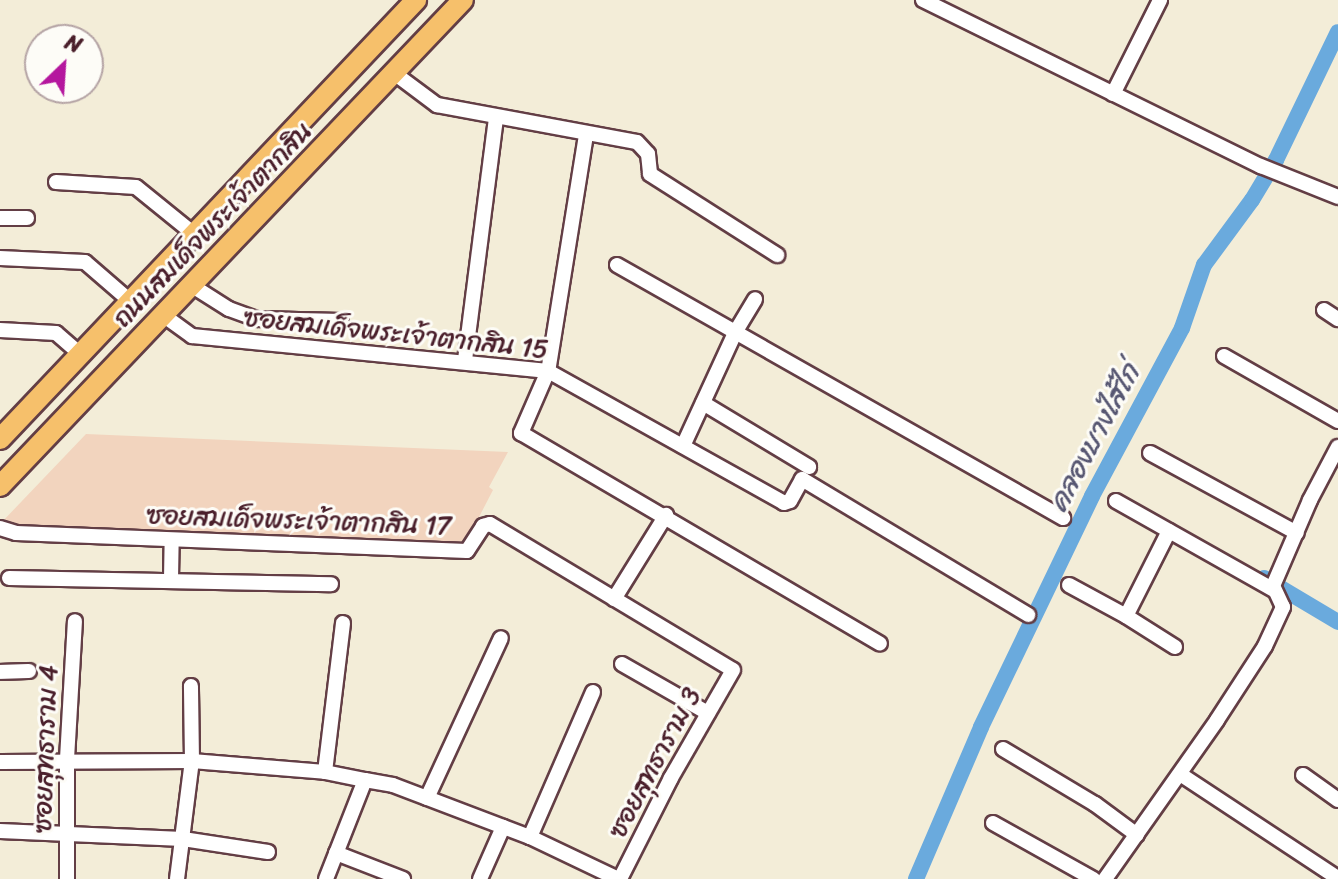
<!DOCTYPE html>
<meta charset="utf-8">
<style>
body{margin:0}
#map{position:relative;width:1338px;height:879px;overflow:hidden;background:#f3edd8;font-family:Sriracha,"Playpen Sans Thai",sans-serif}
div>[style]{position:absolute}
.built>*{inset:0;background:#f2d4be}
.canal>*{height:16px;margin:-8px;padding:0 8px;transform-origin:8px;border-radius:8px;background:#6aaadd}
.roads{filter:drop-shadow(2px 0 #633e45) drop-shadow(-2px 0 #633e45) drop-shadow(0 2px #633e45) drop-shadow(0 -2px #633e45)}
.minor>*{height:14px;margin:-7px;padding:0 7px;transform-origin:7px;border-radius:7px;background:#fff}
.primary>*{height:20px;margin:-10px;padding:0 10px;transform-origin:10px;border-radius:10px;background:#f6c06b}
span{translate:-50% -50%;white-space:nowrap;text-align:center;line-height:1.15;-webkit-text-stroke:6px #fdfcf7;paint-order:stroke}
.street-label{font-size:26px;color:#4a1f2b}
.water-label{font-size:28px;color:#575772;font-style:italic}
.north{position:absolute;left:24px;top:24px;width:80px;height:80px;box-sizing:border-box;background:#fdfcf7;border:2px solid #b5a4a5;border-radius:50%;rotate:25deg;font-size:22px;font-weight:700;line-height:32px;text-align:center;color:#4a1f2b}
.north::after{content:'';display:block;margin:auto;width:28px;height:36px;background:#b5179e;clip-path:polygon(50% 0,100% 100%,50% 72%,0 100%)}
</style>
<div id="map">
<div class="built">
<i style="clip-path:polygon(86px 434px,508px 452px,489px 487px,493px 490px,465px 544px,0 524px)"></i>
</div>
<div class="canal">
<i style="left:1264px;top:578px;width:86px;rotate:30.7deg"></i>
<i style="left:916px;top:879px;width:165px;rotate:-66.8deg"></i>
<i style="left:981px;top:727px;width:256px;rotate:-64.3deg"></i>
<i style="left:1092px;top:496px;width:191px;rotate:-61.8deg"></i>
<i style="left:1182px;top:328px;width:67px;rotate:-70.8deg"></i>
<i style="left:1204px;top:265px;width:81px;rotate:-53.6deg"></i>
<i style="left:1252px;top:200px;width:47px;rotate:-59deg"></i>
<i style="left:1276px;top:160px;width:142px;rotate:-64.2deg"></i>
</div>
<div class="roads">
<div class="minor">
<i style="left:923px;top:0;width:377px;rotate:26.2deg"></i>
<i style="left:1261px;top:166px;width:83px;rotate:21.9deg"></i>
<i style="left:394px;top:73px;width:54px;rotate:36.7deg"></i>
<i style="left:437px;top:105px;width:203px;rotate:10.5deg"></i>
<i style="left:637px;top:142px;width:16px;rotate:47deg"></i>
<i style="left:648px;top:154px;width:20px;rotate:84deg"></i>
<i style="left:650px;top:174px;width:151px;rotate:32.5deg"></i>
<i style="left:1113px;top:94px;width:105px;rotate:-63.4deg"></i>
<i style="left:586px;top:135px;width:239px;rotate:99.1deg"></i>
<i style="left:548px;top:371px;width:68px;rotate:113.5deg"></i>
<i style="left:521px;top:433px;width:416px;rotate:30.4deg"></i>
<i style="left:56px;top:182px;width:80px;rotate:3.6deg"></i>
<i style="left:136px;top:187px;width:75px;rotate:39deg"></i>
<i style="left:0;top:218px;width:27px"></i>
<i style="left:0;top:258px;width:85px;rotate:2.7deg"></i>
<i style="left:85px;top:262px;width:60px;rotate:40.9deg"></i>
<i style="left:617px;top:265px;width:513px;rotate:29.56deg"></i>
<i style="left:191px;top:285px;width:45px;rotate:32.3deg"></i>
<i style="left:229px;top:309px;width:30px;rotate:20deg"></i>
<i style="left:257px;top:319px;width:84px;rotate:1.4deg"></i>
<i style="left:1324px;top:310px;width:17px;rotate:33deg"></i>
<i style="left:163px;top:315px;width:36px;rotate:36deg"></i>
<i style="left:192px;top:336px;width:358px;rotate:5.6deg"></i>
<i style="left:548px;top:371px;width:270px;rotate:29.2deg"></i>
<i style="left:784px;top:503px;width:6px;rotate:-18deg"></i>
<i style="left:790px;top:501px;width:25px;rotate:-61deg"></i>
<i style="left:802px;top:479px;width:264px;rotate:31deg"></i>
<i style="left:0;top:330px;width:56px;rotate:3.1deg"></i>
<i style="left:56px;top:333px;width:32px;rotate:41deg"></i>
<i style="left:1224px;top:356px;width:131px;rotate:29.7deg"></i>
<i style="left:465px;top:360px;width:243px;rotate:-82.7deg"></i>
<i style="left:703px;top:403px;width:124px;rotate:31.1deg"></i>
<i style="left:683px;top:446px;width:127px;rotate:-65.3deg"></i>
<i style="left:736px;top:331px;width:37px;rotate:-59deg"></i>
<i style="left:1150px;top:453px;width:167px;rotate:28.6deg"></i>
<i style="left:1116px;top:501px;width:181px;rotate:29.4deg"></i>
<i style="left:0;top:528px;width:17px;rotate:17deg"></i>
<i style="left:16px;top:533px;width:451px;rotate:2.3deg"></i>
<i style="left:467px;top:551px;width:30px;rotate:-57deg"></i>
<i style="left:483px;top:526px;width:7px;rotate:-16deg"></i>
<i style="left:490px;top:524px;width:283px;rotate:31deg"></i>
<i style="left:733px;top:670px;width:125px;rotate:119.9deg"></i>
<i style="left:671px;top:778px;width:113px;rotate:116.8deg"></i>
<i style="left:1169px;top:531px;width:95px;rotate:116.8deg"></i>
<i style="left:1126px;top:616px;width:58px;rotate:32.3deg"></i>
<i style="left:9px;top:578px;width:322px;rotate:1.1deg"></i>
<i style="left:171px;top:579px;width:39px;rotate:-89deg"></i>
<i style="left:1069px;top:585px;width:65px;rotate:28.5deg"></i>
<i style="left:614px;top:599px;width:99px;rotate:-58.2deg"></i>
<i style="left:622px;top:664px;width:99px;rotate:29.7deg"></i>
<i style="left:0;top:672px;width:29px;rotate:-2deg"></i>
<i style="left:1003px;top:749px;width:107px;rotate:30.9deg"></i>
<i style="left:1095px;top:804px;width:52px;rotate:36.4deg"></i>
<i style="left:0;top:762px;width:192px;rotate:-0.3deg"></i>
<i style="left:192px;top:761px;width:133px;rotate:4.7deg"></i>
<i style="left:325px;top:772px;width:41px;rotate:11.3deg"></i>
<i style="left:365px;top:780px;width:28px;rotate:10deg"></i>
<i style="left:393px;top:785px;width:147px;rotate:20.8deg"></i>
<i style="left:530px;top:837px;width:98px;rotate:25.5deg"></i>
<i style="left:325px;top:772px;width:150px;rotate:-83.1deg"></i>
<i style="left:1180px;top:774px;width:189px;rotate:33.4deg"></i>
<i style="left:1303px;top:775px;width:43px;rotate:35.5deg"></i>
<i style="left:427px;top:798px;width:176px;rotate:-65.2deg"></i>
<i style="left:993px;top:823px;width:115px;rotate:29.2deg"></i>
<i style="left:0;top:831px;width:183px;rotate:2.5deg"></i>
<i style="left:183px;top:839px;width:86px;rotate:8.7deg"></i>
<i style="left:530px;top:837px;width:158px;rotate:-66.5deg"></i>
<i style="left:336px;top:853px;width:72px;rotate:21.2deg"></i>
<i style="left:67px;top:879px;width:120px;rotate:-90deg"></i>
<i style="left:67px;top:759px;width:138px;rotate:-86.7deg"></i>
<i style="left:177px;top:879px;width:119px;rotate:-82.8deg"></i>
<i style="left:192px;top:761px;width:75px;rotate:-90.8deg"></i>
<i style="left:326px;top:879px;width:106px;rotate:-68.5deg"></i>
<i style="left:480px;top:879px;width:57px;rotate:-66.1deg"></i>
<i style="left:1105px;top:879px;width:194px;rotate:-54.8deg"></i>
<i style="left:1217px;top:720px;width:88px;rotate:-57deg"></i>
<i style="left:1265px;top:646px;width:43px;rotate:-65.2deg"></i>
<i style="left:1283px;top:607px;width:23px;rotate:-115deg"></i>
<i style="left:1273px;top:586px;width:94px;rotate:-66.7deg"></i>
<i style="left:1310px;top:500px;width:60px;rotate:-62.2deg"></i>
</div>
<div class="primary">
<i style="left:0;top:439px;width:605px;rotate:-46.54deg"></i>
<i style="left:0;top:486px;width:671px;rotate:-46.39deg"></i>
</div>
</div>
<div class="street-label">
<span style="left:213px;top:225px;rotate:-46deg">ถนนสมเด็จพระเจ้าตากสิน</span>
<span style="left:396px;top:334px;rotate:6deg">ซอยสมเด็จพระเจ้าตากสิน 15</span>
<span style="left:299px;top:521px;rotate:2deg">ซอยสมเด็จพระเจ้าตากสิน 17</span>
<span style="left:46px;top:749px;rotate:-88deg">ซอยสุทธาราม 4</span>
<span style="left:655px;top:763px;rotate:-62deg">ซอยสุทธาราม 3</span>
</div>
<div class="water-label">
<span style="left:1094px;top:438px;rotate:-62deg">คลองบางไส้ไก่</span>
</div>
<div class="north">N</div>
</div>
